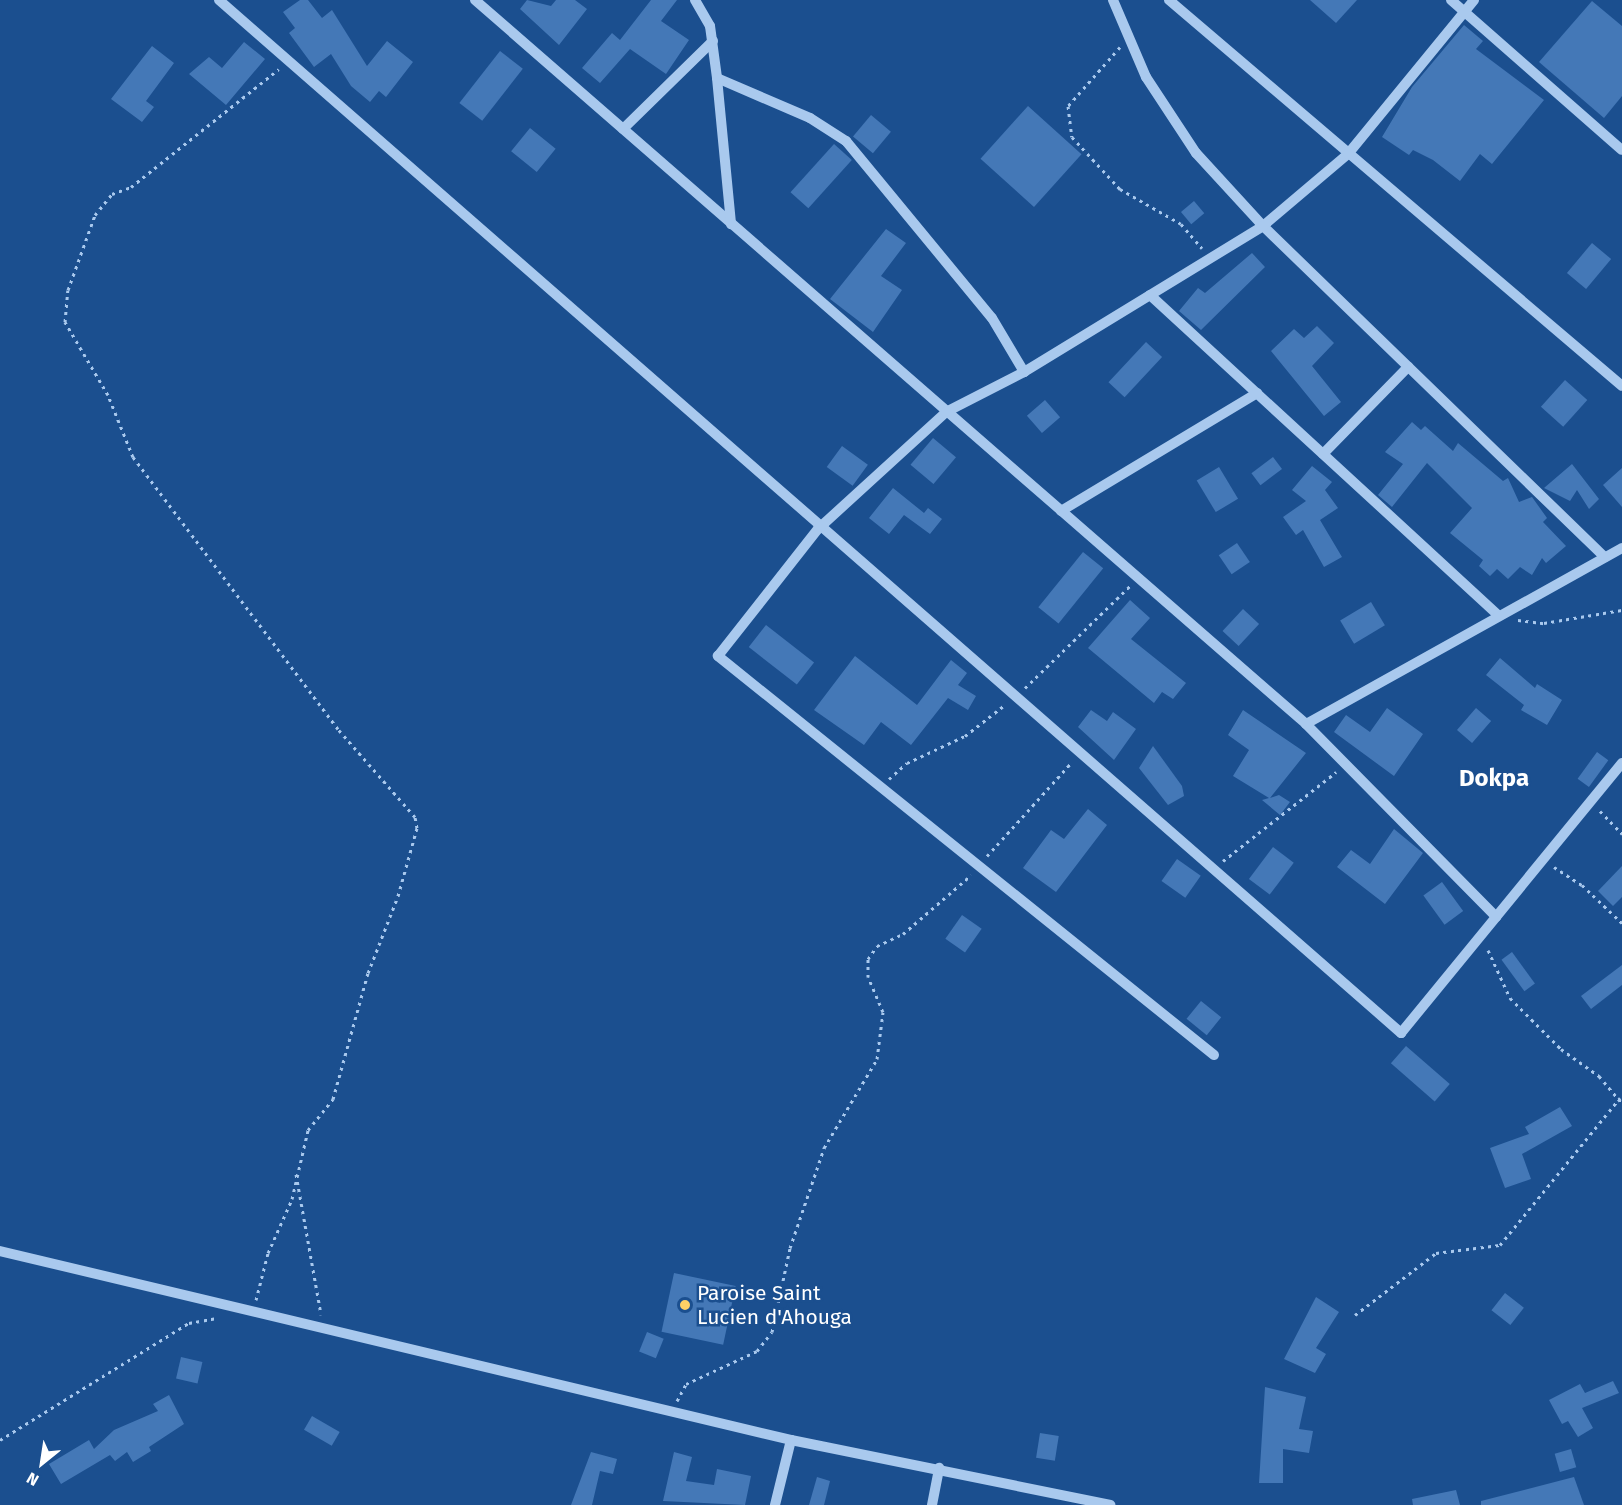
<!DOCTYPE html>
<style>
body{margin:0}
#map{position:relative;width:1622px;height:1505px;overflow:hidden;background:#1b4f8f;font-family:"Fira Sans",sans-serif}
div>[style]{position:absolute}
.building>*{inset:0;background:#4478b7;transform-origin:0 0}
.path>*{height:3px;margin-top:-1.5px;transform-origin:0;background:repeating-linear-gradient(90deg,#a9c9ee 0 3px,transparent 0 7.5px)}
.minor>*{height:10px;margin:-5px;padding:0 5px;transform-origin:5px;border-radius:5px;background:#a9c9ee}
.dots>*{width:16px;height:16px;translate:-50% -50%;box-sizing:border-box;border:3px solid #1b4f8f;border-radius:50%}
span{translate:-50% -50%;white-space:nowrap;text-align:center;line-height:1.15;-webkit-text-stroke:5px #1b4f8f;paint-order:stroke}
.poi-label{font-size:21px;color:#fff}
.left{translate:0 -50%;text-align:left}
.quarter-label{font-size:24px;color:#fff;font-weight:700}
.north{position:absolute;left:12px;top:1433px;width:60px;height:60px;-webkit-text-stroke:4px #1b4f8f;paint-order:stroke;rotate:210deg;font-size:16px;font-weight:700;line-height:24px;text-align:center;color:#fff}
.north::after{content:'';display:block;margin:auto;width:21px;height:27px;background:#fff;clip-path:polygon(50% 0,100% 100%,50% 72%,0 100%)}
</style>
<div id="map">
<div class="building">
<i style="clip-path:polygon(300px 0,308px 0,322px 18px,332px 10px,367px 66px,387px 41px,413px 62px,386px 97px,379px 91px,370px 102px,351px 86px,331px 54px,314px 67px,289px 33px,295px 28px,283px 12px)"></i>
<i style="clip-path:polygon(527px 0,551px 6px,556px 0,575px 0,587px 9px,559px 45px,520px 9px)"></i>
<i style="clip-path:polygon(651px 0,677px 0,661px 21px,689px 40px,666px 74px,630px 49px,600px 83px,582px 68px,612px 33px,620px 40px)"></i>
<i style="clip-path:polygon(1310px 0,1357px 0,1336px 23px)"></i>
<i style="clip-path:polygon(1592px 1px,1622px 26px,1622px 96px,1604px 118px,1539px 62px)"></i>
<i style="clip-path:polygon(1464px 25px,1483px 41px,1476px 49px,1544px 100px,1492px 164px,1480px 154px,1460px 181px,1433px 160px,1413px 150px,1409px 155px,1382px 137px,1412px 87px)"></i>
<i style="clip-path:polygon(244px 42px,265px 59px,226px 105px,189px 74px,209px 57px,222px 68px)"></i>
<i style="clip-path:polygon(152px 46px,174px 63px,146px 101px,154px 107px,142px 122px,111px 99px)"></i>
<i style="left:500px;top:51px;width:29px;height:66px;rotate:38deg"></i>
<i style="left:1028px;top:106px;width:72px;height:71px;rotate:42deg"></i>
<i style="left:871px;top:115px;width:26px;height:28px;rotate:40deg"></i>
<i style="left:530px;top:128px;width:33px;height:30px;rotate:39deg"></i>
<i style="left:834px;top:144px;width:24px;height:65px;rotate:42deg"></i>
<i style="left:1194px;top:201px;width:16px;height:17px;rotate:50deg"></i>
<i style="clip-path:polygon(886px 229px,906px 243px,881px 276px,902px 290px,873px 332px,830px 299px)"></i>
<i style="left:1592px;top:243px;width:25px;height:39px;rotate:40deg"></i>
<i style="clip-path:polygon(1252px 253px,1265px 267px,1201px 330px,1179px 311px,1198px 288px,1205px 293px)"></i>
<i style="clip-path:polygon(1317px 326px,1334px 343px,1312px 366px,1341px 402px,1324px 416px,1271px 351px,1294px 329px,1304px 338px)"></i>
<i style="left:1146px;top:342px;width:22px;height:55px;rotate:43deg"></i>
<i style="left:1565px;top:380px;width:30px;height:36px;rotate:42deg"></i>
<i style="left:1045px;top:400px;width:23px;height:24px;rotate:49deg"></i>
<i style="clip-path:polygon(1412px 422px,1421px 430px,1425px 426px,1453px 451px,1458px 443px,1503px 481px,1508px 478px,1519px 502px,1532px 497px,1547px 518px,1543px 522px,1566px 546px,1546px 563px,1542px 558px,1532px 575px,1520px 567px,1508px 579px,1497px 569px,1490px 576px,1479px 566px,1483px 560px,1450px 533px,1472px 508px,1427px 463px,1392px 507px,1378px 495px,1403px 464px,1385px 452px)"></i>
<i style="left:933px;top:438px;width:30px;height:35px;rotate:40deg"></i>
<i style="left:842px;top:446px;width:32px;height:26px;rotate:36deg"></i>
<i style="left:1273px;top:457px;width:15px;height:27px;rotate:53deg"></i>
<i style="clip-path:polygon(1572px 464px,1599px 499px,1589px 509px,1577px 490px,1570px 501px,1544px 488px)"></i>
<i style="clip-path:polygon(1312px 466px,1332px 482px,1325px 490px,1338px 508px,1320px 520px,1342px 557px,1324px 567px,1303px 530px,1296px 535px,1283px 517px,1306px 501px,1292px 490px)"></i>
<i style="left:1219px;top:467px;width:37px;height:26px;rotate:59deg"></i>
<i style="clip-path:polygon(1622px 468px,1622px 507px,1603px 485px)"></i>
<i style="clip-path:polygon(893px 488px,924px 513px,928px 508px,942px 519px,930px 534px,904px 515px,889px 534px,869px 518px)"></i>
<i style="left:1237px;top:543px;width:23px;height:22px;rotate:56deg"></i>
<i style="left:1083px;top:552px;width:26px;height:71px;rotate:39deg"></i>
<i style="clip-path:polygon(1130px 600px,1150px 618px,1131px 639px,1186px 683px,1173px 699px,1162px 692px,1154px 703px,1088px 648px)"></i>
<i style="left:1371px;top:602px;width:27px;height:36px;rotate:59deg"></i>
<i style="left:1243px;top:609px;width:22px;height:30px;rotate:43deg"></i>
<i style="left:766px;top:625px;width:61px;height:28px;rotate:38deg"></i>
<i style="clip-path:polygon(855px 656px,917px 705px,951px 660px,967px 673px,958px 685px,976px 696px,968px 710px,948px 698px,911px 745px,881px 722px,864px 745px,814px 710px)"></i>
<i style="clip-path:polygon(1500px 658px,1535px 688px,1537px 684px,1562px 700px,1547px 725px,1521px 710px,1524px 705px,1486px 675px)"></i>
<i style="clip-path:polygon(1387px 708px,1423px 734px,1394px 776px,1334px 732px,1346px 715px,1370px 732px)"></i>
<i style="left:1476px;top:708px;width:20px;height:29px;rotate:41deg"></i>
<i style="clip-path:polygon(1091px 710px,1107px 721px,1113px 712px,1136px 729px,1114px 760px,1078px 727px)"></i>
<i style="clip-path:polygon(1243px 710px,1306px 753px,1270px 798px,1279px 795px,1290px 802px,1280px 815px,1262px 800px,1269px 798px,1233px 776px,1249px 750px,1228px 735px)"></i>
<i style="clip-path:polygon(1153px 746px,1182px 786px,1184px 796px,1168px 805px,1139px 768px)"></i>
<i style="left:1597px;top:752px;width:14px;height:33px;rotate:36deg"></i>
<i style="clip-path:polygon(1088px 809px,1107px 825px,1056px 892px,1023px 868px,1051px 830px,1064px 839px)"></i>
<i style="clip-path:polygon(1394px 829px,1423px 853px,1385px 904px,1337px 867px,1351px 850px,1370px 864px)"></i>
<i style="left:1273px;top:847px;width:26px;height:40px;rotate:37deg"></i>
<i style="left:1177px;top:859px;width:29px;height:27px;rotate:35deg"></i>
<i style="clip-path:polygon(1622px 866px,1622px 897px,1613px 906px,1598px 891px)"></i>
<i style="left:1442px;top:882px;width:36px;height:23px;rotate:54deg"></i>
<i style="left:962px;top:915px;width:24px;height:29px;rotate:35deg"></i>
<i style="left:1512px;top:952px;width:39px;height:13px;rotate:54deg"></i>
<i style="clip-path:polygon(1622px 965px,1622px 985px,1591px 1009px,1581px 996px)"></i>
<i style="left:1201px;top:1001px;width:26px;height:23px;rotate:39deg"></i>
<i style="left:1406px;top:1046px;width:58px;height:23px;rotate:41deg"></i>
<i style="clip-path:polygon(1560px 1107px,1572px 1126px,1522px 1154px,1531px 1179px,1505px 1188px,1490px 1148px,1529px 1134px,1525px 1127px)"></i>
<i style="left:674px;top:1273px;width:63px;height:60px;rotate:12deg"></i>
<i style="left:1505px;top:1293px;width:24px;height:22px;rotate:38deg"></i>
<i style="clip-path:polygon(1316px 1297px,1339px 1312px,1316px 1348px,1326px 1354px,1315px 1373px,1284px 1359px)"></i>
<i style="left:647px;top:1332px;width:18px;height:21px;rotate:22deg"></i>
<i style="left:181px;top:1357px;width:22px;height:22px;rotate:13deg"></i>
<i style="clip-path:polygon(1613px 1381px,1619px 1393px,1582px 1408px,1593px 1428px,1578px 1437px,1568px 1421px,1562px 1424px,1549px 1400px,1580px 1384px,1585px 1393px)"></i>
<i style="clip-path:polygon(1265px 1387px,1306px 1397px,1299px 1429px,1313px 1431px,1309px 1453px,1283px 1449px,1283px 1483px,1259px 1483px)"></i>
<i style="clip-path:polygon(169px 1395px,184px 1424px,149px 1447px,151px 1451px,133px 1462px,127px 1452px,115px 1461px,110px 1455px,61px 1484px,49px 1464px,89px 1440px,94px 1449px,114px 1430px,158px 1411px,153px 1404px)"></i>
<i style="left:312px;top:1416px;width:32px;height:16px;rotate:30deg"></i>
<i style="left:1040px;top:1433px;width:19px;height:25px;rotate:9deg"></i>
<i style="left:1571px;top:1449px;width:19px;height:17px;rotate:74deg"></i>
<i style="clip-path:polygon(591px 1452px,617px 1459px,613px 1474px,600px 1471px,592px 1505px,571px 1505px)"></i>
<i style="clip-path:polygon(674px 1452px,692px 1457px,686px 1481px,714px 1485px,717px 1469px,751px 1476px,745px 1505px,663px 1501px)"></i>
<i style="clip-path:polygon(817px 1477px,830px 1481px,824px 1505px,809px 1505px)"></i>
<i style="clip-path:polygon(1574px 1477px,1584px 1505px,1481px 1505px,1481px 1501px)"></i>
<i style="clip-path:polygon(1456px 1490px,1460px 1505px,1413px 1505px,1412px 1499px)"></i>
</div>
<div class="path">
<i style="left:1120px;top:47px;width:79px;rotate:131.4deg"></i>
<i style="left:1068px;top:106px;width:31px;rotate:83deg"></i>
<i style="left:1072px;top:137px;width:71px;rotate:47.3deg"></i>
<i style="left:1120px;top:189px;width:70px;rotate:29.8deg"></i>
<i style="left:1181px;top:224px;width:32px;rotate:49deg"></i>
<i style="left:1518px;top:620px;width:26px;rotate:7deg"></i>
<i style="left:1544px;top:623px;width:79px;rotate:-9.5deg"></i>
<i style="left:1025px;top:688px;width:146px;rotate:-44.2deg"></i>
<i style="left:889px;top:779px;width:24px;rotate:-42deg"></i>
<i style="left:907px;top:763px;width:64px;rotate:-25deg"></i>
<i style="left:965px;top:736px;width:52px;rotate:-38deg"></i>
<i style="left:1600px;top:811px;width:32px;rotate:46deg"></i>
<i style="left:987px;top:856px;width:125px;rotate:-47.9deg"></i>
<i style="left:1223px;top:861px;width:144px;rotate:-38.2deg"></i>
<i style="left:1554px;top:867px;width:33px;rotate:33deg"></i>
<i style="left:1582px;top:885px;width:55px;rotate:43.5deg"></i>
<i style="left:1488px;top:950px;width:53px;rotate:65.4deg"></i>
<i style="left:1510px;top:998px;width:72px;rotate:45deg"></i>
<i style="left:1561px;top:1049px;width:47px;rotate:35.4deg"></i>
<i style="left:1599px;top:1076px;width:35px;rotate:50deg"></i>
<i style="left:296px;top:1174px;width:143px;rotate:79.9deg"></i>
<i style="left:256px;top:1300px;width:49px;rotate:-75.7deg"></i>
<i style="left:268px;top:1253px;width:59px;rotate:-66deg"></i>
<i style="left:292px;top:1199px;width:71px;rotate:-76.9deg"></i>
<i style="left:308px;top:1130px;width:40px;rotate:-51deg"></i>
<i style="left:333px;top:1099px;width:131px;rotate:-74.5deg"></i>
<i style="left:368px;top:973px;width:83px;rotate:-68.7deg"></i>
<i style="left:398px;top:896px;width:71px;rotate:-74.4deg"></i>
<i style="left:417px;top:828px;width:11px;rotate:-100deg"></i>
<i style="left:415px;top:817px;width:117px;rotate:-131.2deg"></i>
<i style="left:338px;top:729px;width:341px;rotate:-127deg"></i>
<i style="left:133px;top:457px;width:67px;rotate:-112deg"></i>
<i style="left:108px;top:395px;width:85px;rotate:-120.5deg"></i>
<i style="left:65px;top:322px;width:32px;rotate:-85deg"></i>
<i style="left:68px;top:290px;width:80px;rotate:-70.2deg"></i>
<i style="left:95px;top:215px;width:27px;rotate:-51deg"></i>
<i style="left:112px;top:194px;width:20px;rotate:-20deg"></i>
<i style="left:131px;top:187px;width:189px;rotate:-38.6deg"></i>
<i style="left:1355px;top:1315px;width:102px;rotate:-37.4deg"></i>
<i style="left:1436px;top:1253px;width:64px;rotate:-7.1deg"></i>
<i style="left:1500px;top:1245px;width:190px;rotate:-50.8deg"></i>
<i style="left:677px;top:1401px;width:19px;rotate:-62deg"></i>
<i style="left:686px;top:1384px;width:78px;rotate:-24.9deg"></i>
<i style="left:757px;top:1351px;width:24px;rotate:-52deg"></i>
<i style="left:772px;top:1332px;width:86px;rotate:-77.9deg"></i>
<i style="left:790px;top:1248px;width:106px;rotate:-71.2deg"></i>
<i style="left:824px;top:1148px;width:104px;rotate:-59.2deg"></i>
<i style="left:877px;top:1059px;width:47px;rotate:-82.7deg"></i>
<i style="left:883px;top:1012px;width:38px;rotate:-113deg"></i>
<i style="left:868px;top:977px;width:18px;rotate:-90deg"></i>
<i style="left:868px;top:959px;width:16px;rotate:-55deg"></i>
<i style="left:877px;top:946px;width:29px;rotate:-25deg"></i>
<i style="left:903px;top:934px;width:90px;rotate:-40.9deg"></i>
<i style="left:0;top:1440px;width:222px;rotate:-31.8deg"></i>
<i style="left:189px;top:1323px;width:27px;rotate:-10deg"></i>
</div>
<div class="minor">
<i style="left:219px;top:0;width:1570px;rotate:41.15deg"></i>
<i style="left:1401px;top:1033px;width:349px;rotate:-50.7deg"></i>
<i style="left:475px;top:0;width:1102px;rotate:41.06deg"></i>
<i style="left:1306px;top:724px;width:271px;rotate:45.4deg"></i>
<i style="left:695px;top:0;width:30px;rotate:60deg"></i>
<i style="left:710px;top:26px;width:52px;rotate:82.3deg"></i>
<i style="left:717px;top:78px;width:101px;rotate:23.3deg"></i>
<i style="left:810px;top:118px;width:43px;rotate:32.6deg"></i>
<i style="left:846px;top:141px;width:229px;rotate:50.5deg"></i>
<i style="left:992px;top:318px;width:63px;rotate:59.3deg"></i>
<i style="left:1113px;top:0;width:84px;rotate:66.8deg"></i>
<i style="left:1146px;top:77px;width:91px;rotate:56.7deg"></i>
<i style="left:1196px;top:153px;width:99px;rotate:47.5deg"></i>
<i style="left:1263px;top:226px;width:476px;rotate:44.1deg"></i>
<i style="left:1169px;top:0;width:595px;rotate:40.43deg"></i>
<i style="left:1451px;top:0;width:227px;rotate:41.3deg"></i>
<i style="left:717px;top:78px;width:147px;rotate:84.5deg"></i>
<i style="left:623px;top:129px;width:126px;rotate:-44.4deg"></i>
<i style="left:1150px;top:295px;width:474px;rotate:42.6deg"></i>
<i style="left:1323px;top:454px;width:122px;rotate:-45.7deg"></i>
<i style="left:1061px;top:511px;width:229px;rotate:-31deg"></i>
<i style="left:1306px;top:724px;width:362px;rotate:-29.1deg"></i>
<i style="left:1214px;top:1055px;width:637px;rotate:-141.19deg"></i>
<i style="left:718px;top:656px;width:162px;rotate:-51.8deg"></i>
<i style="left:818px;top:529px;width:173px;rotate:-42.4deg"></i>
<i style="left:946px;top:412px;width:88px;rotate:-27.1deg"></i>
<i style="left:1024px;top:372px;width:280px;rotate:-31.4deg"></i>
<i style="left:1263px;top:226px;width:111px;rotate:-40.3deg"></i>
<i style="left:1348px;top:154px;width:199px;rotate:-50.7deg"></i>
<i style="left:0;top:1251px;width:813px;rotate:13.44deg"></i>
<i style="left:791px;top:1440px;width:326px;rotate:11.5deg"></i>
<i style="left:775px;top:1505px;width:67px;rotate:-76.2deg"></i>
<i style="left:932px;top:1505px;width:38px;rotate:-79deg"></i>
</div>
<div class="dots">
<i style="left:685px;top:1305px;background:#ffd166"></i>
</div>
<div class="poi-label">
<span class="left" style="left:697px;top:1305px">Paroise Saint<br>Lucien d'Ahouga</span>
</div>
<div class="quarter-label">
<span style="left:1494px;top:779px">Dokpa</span>
</div>
<div class="north">N</div>
</div>
